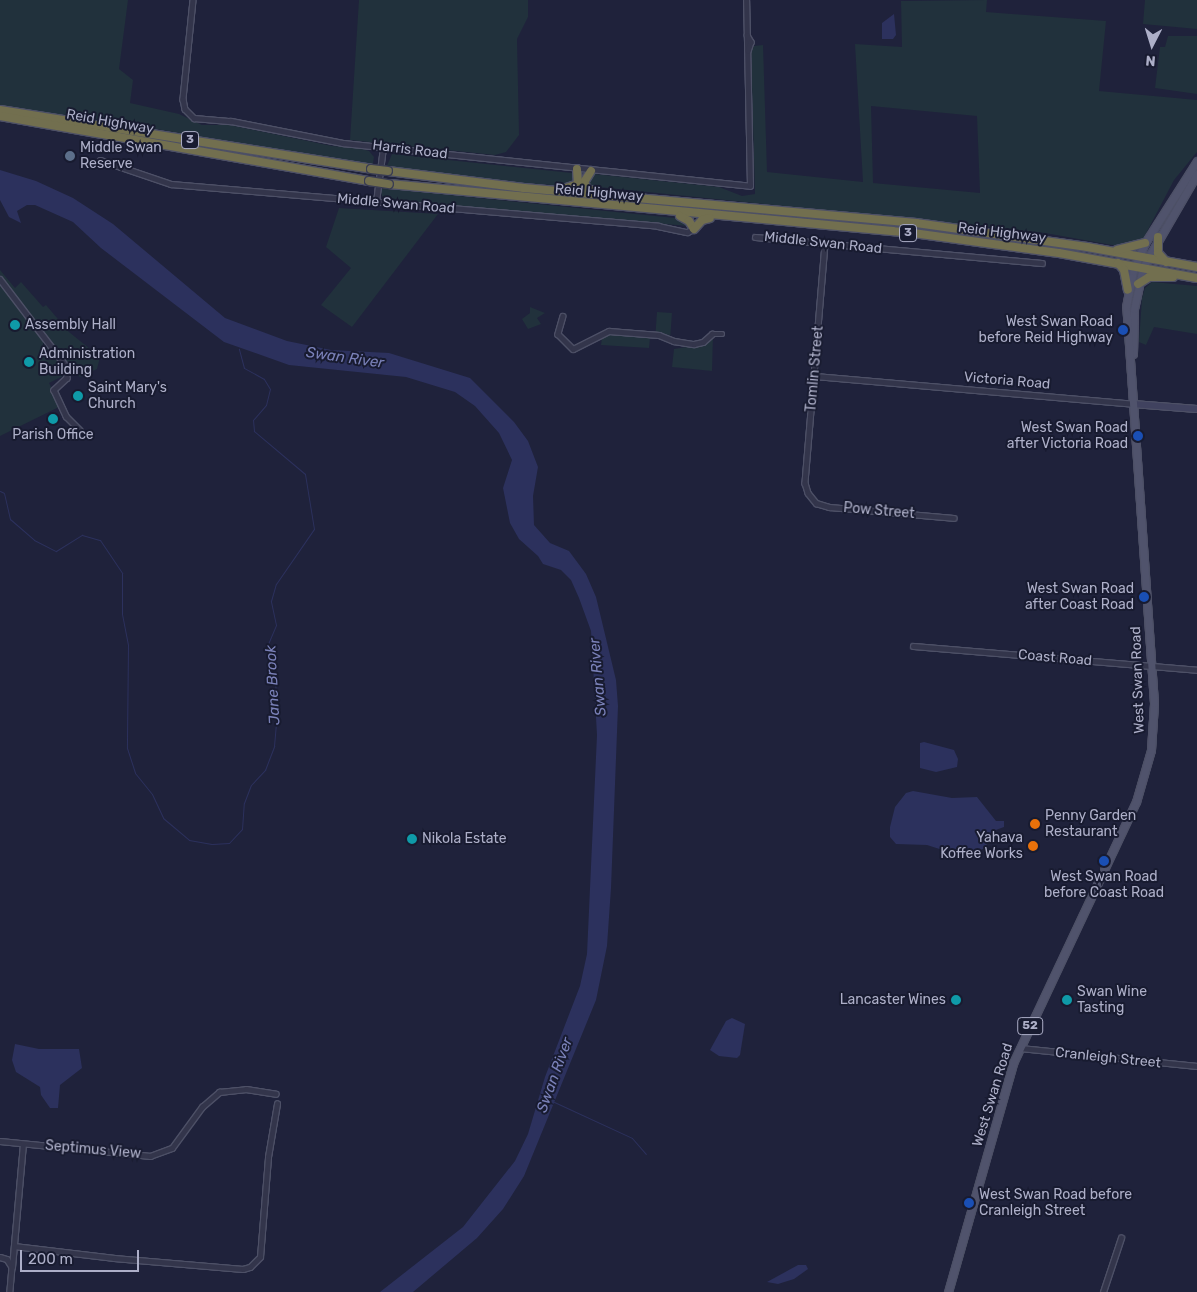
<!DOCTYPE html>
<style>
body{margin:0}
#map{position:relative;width:1197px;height:1292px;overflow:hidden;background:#1f223b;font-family:Rubik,sans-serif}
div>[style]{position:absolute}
.green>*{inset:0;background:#21313c;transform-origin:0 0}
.water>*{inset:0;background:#2c315d}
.stream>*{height:1px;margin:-0.5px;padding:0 0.5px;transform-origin:0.5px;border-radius:0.5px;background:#2c315d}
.roads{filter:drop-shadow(1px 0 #4d5066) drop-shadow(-1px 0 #4d5066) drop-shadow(0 1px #4d5066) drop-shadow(0 -1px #4d5066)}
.street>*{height:4.5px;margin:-2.25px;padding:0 2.25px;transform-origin:2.25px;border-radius:2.25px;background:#33354b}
.secondary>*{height:6px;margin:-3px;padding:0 3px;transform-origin:3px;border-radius:3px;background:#40425f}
.primary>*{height:7px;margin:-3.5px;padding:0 3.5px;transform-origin:3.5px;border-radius:3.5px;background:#50536c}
.highway>*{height:8px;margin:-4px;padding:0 4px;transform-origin:4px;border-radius:4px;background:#726f4f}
.bridges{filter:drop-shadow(1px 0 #3a3d53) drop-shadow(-1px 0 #3a3d53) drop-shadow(0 1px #3a3d53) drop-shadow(0 -1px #3a3d53)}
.highway-bridge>*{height:8px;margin:-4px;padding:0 4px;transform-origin:4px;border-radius:4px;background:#726f4f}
.dots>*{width:14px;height:14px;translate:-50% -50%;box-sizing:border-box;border:2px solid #181b30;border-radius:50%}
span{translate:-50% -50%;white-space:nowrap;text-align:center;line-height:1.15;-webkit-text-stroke:4px #181b30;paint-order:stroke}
.shield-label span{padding:1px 4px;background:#181b30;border:1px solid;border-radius:4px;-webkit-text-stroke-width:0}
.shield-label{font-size:12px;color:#adafc8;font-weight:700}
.street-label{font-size:14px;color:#adafc8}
.poi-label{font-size:14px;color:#adafc8}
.left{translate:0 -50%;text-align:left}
.right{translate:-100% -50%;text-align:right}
.water-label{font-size:15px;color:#7a81b8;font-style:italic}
.north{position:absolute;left:1127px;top:20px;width:50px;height:50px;-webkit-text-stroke:4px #181b30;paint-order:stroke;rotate:185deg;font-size:14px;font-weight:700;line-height:20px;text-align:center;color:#adafc8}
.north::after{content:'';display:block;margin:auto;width:18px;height:22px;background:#adafc8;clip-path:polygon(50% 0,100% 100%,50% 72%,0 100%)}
.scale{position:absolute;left:20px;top:1250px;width:119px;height:22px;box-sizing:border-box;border:2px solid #adafc8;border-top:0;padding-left:6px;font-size:15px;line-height:18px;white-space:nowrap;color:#adafc8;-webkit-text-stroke:4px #181b30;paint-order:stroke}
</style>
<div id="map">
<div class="green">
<i style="clip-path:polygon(0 0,128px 0,119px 69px,133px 80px,130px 103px,179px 114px,202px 125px,229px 125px,332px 146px,358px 148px,369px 151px,374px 157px,373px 163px,372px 165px,331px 160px,123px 123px,0 106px)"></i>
<i style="clip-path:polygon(359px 0,528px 0,528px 17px,517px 39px,519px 135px,506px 152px,495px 155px,350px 140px)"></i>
<i style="clip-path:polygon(evenodd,987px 0,986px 12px,1106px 21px,1099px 91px,1197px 100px,1197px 152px,1174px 180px,1142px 241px,1125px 246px,1112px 245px,1045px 233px,589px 186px,587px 179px,594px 174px,719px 187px,742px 196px,755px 194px,751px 51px,754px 46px,763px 45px,767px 172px,863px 182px,855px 44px,902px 47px,901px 1px,987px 0,871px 106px,977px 116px,980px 193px,873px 183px,871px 106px)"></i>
<i style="clip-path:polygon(1145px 0,1197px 0,1197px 29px,1143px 24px)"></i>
<i style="clip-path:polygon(1168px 36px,1197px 36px,1197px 94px,1155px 88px,1160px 47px,1165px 47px)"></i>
<i style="clip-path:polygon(392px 154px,572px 173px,575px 181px,568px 186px,466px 179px,386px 168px)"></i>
<i style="clip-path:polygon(380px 188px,675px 218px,687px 221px,688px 226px,387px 200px,382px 196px)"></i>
<i style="clip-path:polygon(339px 208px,438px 214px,352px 327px,321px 305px,351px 268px,326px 247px)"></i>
<i style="clip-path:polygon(0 270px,15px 288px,21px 282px,43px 307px,46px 305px,69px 332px,100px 357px,97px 369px,80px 377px,71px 372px,49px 383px,61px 406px,0 436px)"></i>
<i style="clip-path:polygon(1152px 282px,1197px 286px,1197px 334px,1154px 327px,1146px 345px,1139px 342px,1142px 298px,1145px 288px)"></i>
<i style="clip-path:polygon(530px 307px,545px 313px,537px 318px,541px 324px,528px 329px,522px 319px,530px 313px)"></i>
<i style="left:657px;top:312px;width:15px;height:22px;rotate:4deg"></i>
<i style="clip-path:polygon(609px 335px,650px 338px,649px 348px,601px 345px,602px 338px)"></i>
<i style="clip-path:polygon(713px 335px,712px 371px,672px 367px,674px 349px,706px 344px)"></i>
</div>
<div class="water">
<i style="clip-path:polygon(894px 14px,896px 35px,893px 39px,882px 39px,882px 23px)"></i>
<i style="clip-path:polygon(0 170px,36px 181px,73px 198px,113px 224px,225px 318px,287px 341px,331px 350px,389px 353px,470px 378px,514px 422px,528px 441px,538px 467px,533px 496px,534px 525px,550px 543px,569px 551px,586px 574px,596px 597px,616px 680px,618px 706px,611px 888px,607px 946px,596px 1000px,524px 1176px,503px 1209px,477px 1238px,413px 1292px,380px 1292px,463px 1227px,515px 1161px,528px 1134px,545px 1077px,580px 986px,587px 954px,597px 735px,591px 631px,579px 598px,571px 580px,561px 570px,543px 564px,538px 556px,519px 539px,510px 523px,503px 488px,512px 460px,499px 433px,475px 406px,455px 392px,406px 377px,289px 365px,224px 342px,101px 248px,73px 222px,35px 205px,27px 205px,17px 211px,21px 223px,9px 217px,0 200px)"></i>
<i style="clip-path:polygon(924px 742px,954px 750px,958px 759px,957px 767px,936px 772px,920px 768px,920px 743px)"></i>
<i style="clip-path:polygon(913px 791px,952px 798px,977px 797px,996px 821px,1004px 821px,1004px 827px,993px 831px,985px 848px,976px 852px,952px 853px,927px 845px,896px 844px,890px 837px,890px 827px,895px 807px,906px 793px)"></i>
<i style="clip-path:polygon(732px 1018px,745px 1024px,740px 1055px,737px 1058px,719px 1056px,710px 1050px,726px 1021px)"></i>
<i style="clip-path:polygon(15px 1044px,39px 1049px,79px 1049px,82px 1068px,60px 1085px,58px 1108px,50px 1108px,41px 1095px,40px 1087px,16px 1072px,12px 1060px)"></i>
<i style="clip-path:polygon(798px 1265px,806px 1265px,808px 1269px,794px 1279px,778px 1284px,767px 1282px)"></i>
</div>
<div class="stream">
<i style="left:0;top:491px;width:4px;rotate:27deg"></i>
<i style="left:4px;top:493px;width:27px;rotate:77deg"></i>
<i style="left:10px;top:519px;width:32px;rotate:41deg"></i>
<i style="left:34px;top:540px;width:25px;rotate:27deg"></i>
<i style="left:56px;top:551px;width:31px;rotate:-32deg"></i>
<i style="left:82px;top:535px;width:19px;rotate:16deg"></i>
<i style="left:100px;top:540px;width:40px;rotate:56deg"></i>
<i style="left:122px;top:573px;width:41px;rotate:90deg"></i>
<i style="left:122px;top:614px;width:32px;rotate:79deg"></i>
<i style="left:128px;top:645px;width:103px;rotate:90.6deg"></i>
<i style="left:127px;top:748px;width:26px;rotate:72deg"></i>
<i style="left:135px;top:773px;width:27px;rotate:51deg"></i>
<i style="left:152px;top:794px;width:26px;rotate:65deg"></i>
<i style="left:163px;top:818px;width:34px;rotate:40deg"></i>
<i style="left:189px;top:840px;width:23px;rotate:10deg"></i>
<i style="left:212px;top:844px;width:17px;rotate:-3deg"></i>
<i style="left:229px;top:843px;width:19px;rotate:-47deg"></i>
<i style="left:242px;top:829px;width:26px;rotate:-86deg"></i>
<i style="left:244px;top:803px;width:19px;rotate:-69deg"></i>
<i style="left:251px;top:785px;width:21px;rotate:-47deg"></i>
<i style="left:265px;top:770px;width:26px;rotate:-69deg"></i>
<i style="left:274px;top:746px;width:37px;rotate:-85deg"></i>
<i style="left:277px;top:709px;width:42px;rotate:-94.1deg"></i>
<i style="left:274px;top:667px;width:24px;rotate:-105deg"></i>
<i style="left:268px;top:644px;width:21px;rotate:-67deg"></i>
<i style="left:276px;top:625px;width:25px;rotate:-102deg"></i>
<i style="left:271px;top:601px;width:18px;rotate:-74deg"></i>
<i style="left:276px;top:584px;width:67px;rotate:-55.4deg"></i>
<i style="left:314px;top:529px;width:56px;rotate:-99.3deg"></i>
<i style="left:305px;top:474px;width:67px;rotate:-139.9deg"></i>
<i style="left:254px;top:431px;width:11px;rotate:-95deg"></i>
<i style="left:253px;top:420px;width:20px;rotate:-49deg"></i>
<i style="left:266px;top:405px;width:16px;rotate:-76deg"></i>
<i style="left:270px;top:389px;width:12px;rotate:-121deg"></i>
<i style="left:264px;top:379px;width:23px;rotate:-151deg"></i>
<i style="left:244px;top:368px;width:20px;rotate:-105deg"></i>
<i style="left:552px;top:1101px;width:88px;rotate:24.8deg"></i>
<i style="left:632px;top:1138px;width:21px;rotate:49deg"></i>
</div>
<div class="roads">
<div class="street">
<i style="left:193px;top:0;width:100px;rotate:95.8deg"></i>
<i style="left:183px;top:99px;width:10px;rotate:79deg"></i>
<i style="left:185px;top:109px;width:13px;rotate:45deg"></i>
<i style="left:194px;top:118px;width:37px;rotate:5deg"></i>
<i style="left:231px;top:121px;width:114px;rotate:11.1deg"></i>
<i style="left:343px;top:143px;width:409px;rotate:6deg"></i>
<i style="left:750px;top:186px;width:186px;rotate:-91.2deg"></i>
<i style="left:747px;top:35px;width:8px;rotate:60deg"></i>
<i style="left:751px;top:42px;width:9px;rotate:108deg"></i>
<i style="left:100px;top:160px;width:75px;rotate:18.7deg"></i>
<i style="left:171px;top:184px;width:489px;rotate:4.9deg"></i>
<i style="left:658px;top:226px;width:30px;rotate:12deg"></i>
<i style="left:687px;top:232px;width:8px;rotate:-23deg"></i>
<i style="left:376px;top:202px;width:55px;rotate:-82.7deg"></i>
<i style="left:755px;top:237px;width:288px;rotate:5.2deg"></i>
<i style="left:825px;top:244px;width:240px;rotate:94.8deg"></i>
<i style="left:805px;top:483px;width:10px;rotate:73deg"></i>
<i style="left:808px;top:493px;width:13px;rotate:51deg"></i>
<i style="left:816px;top:503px;width:14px;rotate:17deg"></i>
<i style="left:829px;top:507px;width:125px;rotate:5deg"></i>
<i style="left:0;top:279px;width:109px;rotate:52.8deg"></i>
<i style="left:66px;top:366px;width:12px;rotate:85deg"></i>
<i style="left:67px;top:378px;width:18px;rotate:137deg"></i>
<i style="left:54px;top:390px;width:29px;rotate:65deg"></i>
<i style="left:66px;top:416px;width:20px;rotate:45deg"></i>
<i style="left:563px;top:316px;width:19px;rotate:106deg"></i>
<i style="left:558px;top:334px;width:21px;rotate:45deg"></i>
<i style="left:573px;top:349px;width:40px;rotate:-26.6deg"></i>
<i style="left:609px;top:331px;width:50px;rotate:4.6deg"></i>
<i style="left:659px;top:335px;width:16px;rotate:22deg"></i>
<i style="left:674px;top:341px;width:20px;rotate:9deg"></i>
<i style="left:694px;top:344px;width:9px;rotate:-13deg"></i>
<i style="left:703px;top:342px;width:12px;rotate:-42deg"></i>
<i style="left:712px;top:334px;width:10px"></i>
<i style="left:815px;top:376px;width:319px;rotate:5deg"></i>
<i style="left:913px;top:646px;width:285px;rotate:4.8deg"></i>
<i style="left:1020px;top:1048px;width:178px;rotate:5.8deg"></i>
<i style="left:0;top:1141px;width:151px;rotate:5.7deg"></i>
<i style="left:150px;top:1156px;width:23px;rotate:-20deg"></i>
<i style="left:172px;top:1148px;width:51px;rotate:-53.8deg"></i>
<i style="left:202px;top:1107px;width:23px;rotate:-41deg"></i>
<i style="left:219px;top:1092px;width:27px;rotate:-6deg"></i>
<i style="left:246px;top:1089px;width:30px;rotate:9deg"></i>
<i style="left:14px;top:1246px;width:101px;rotate:6.8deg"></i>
<i style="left:114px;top:1258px;width:129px;rotate:4.9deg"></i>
<i style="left:243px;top:1269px;width:7px;rotate:-16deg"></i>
<i style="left:250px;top:1267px;width:14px;rotate:-45deg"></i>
<i style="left:260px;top:1257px;width:100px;rotate:-85.4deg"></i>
<i style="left:268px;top:1157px;width:54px;rotate:-80.4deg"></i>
<i style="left:0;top:1257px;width:7px;rotate:16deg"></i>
<i style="left:7px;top:1259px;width:9px;rotate:58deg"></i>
<i style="left:12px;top:1267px;width:25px;rotate:95deg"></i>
<i style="left:12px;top:1267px;width:123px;rotate:-84.9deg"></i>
<i style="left:1103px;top:1292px;width:57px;rotate:-71.6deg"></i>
</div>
<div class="secondary">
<i style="left:1133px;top:404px;width:64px;rotate:4.5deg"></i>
</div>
<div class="primary">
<i style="left:1133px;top:354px;width:45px;rotate:-88.7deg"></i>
<i style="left:1134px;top:309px;width:43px;rotate:-77.9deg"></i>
<i style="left:1143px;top:267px;width:108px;rotate:-59.9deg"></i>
<i style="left:948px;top:1292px;width:240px;rotate:-74.1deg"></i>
<i style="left:1014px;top:1061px;width:286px;rotate:-64.8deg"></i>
<i style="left:1136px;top:802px;width:54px;rotate:-73.9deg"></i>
<i style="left:1151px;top:750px;width:47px;rotate:-86.3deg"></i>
<i style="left:1154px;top:703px;width:397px;rotate:-94deg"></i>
<i style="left:1126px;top:307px;width:37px;rotate:-79deg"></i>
<i style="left:1133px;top:271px;width:30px;rotate:-67deg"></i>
<i style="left:1145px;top:243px;width:97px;rotate:-57.6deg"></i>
</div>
<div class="highway">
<i style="left:0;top:110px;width:376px;rotate:9deg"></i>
<i style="left:0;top:116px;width:375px;rotate:10deg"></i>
<i style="left:388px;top:171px;width:137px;rotate:7.1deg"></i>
<i style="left:524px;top:188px;width:394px;rotate:5.1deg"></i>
<i style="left:916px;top:223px;width:173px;rotate:8deg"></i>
<i style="left:1087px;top:247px;width:112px;rotate:10.3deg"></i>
<i style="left:591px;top:171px;width:13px;rotate:122deg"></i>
<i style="left:584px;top:182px;width:8px;rotate:67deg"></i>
<i style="left:587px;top:189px;width:7px;rotate:16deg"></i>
<i style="left:389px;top:184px;width:526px;rotate:5.34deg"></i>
<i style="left:913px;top:233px;width:147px;rotate:7.8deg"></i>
<i style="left:1059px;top:253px;width:140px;rotate:10.3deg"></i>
<i style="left:566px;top:188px;width:13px;rotate:-18deg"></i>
<i style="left:578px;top:184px;width:15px;rotate:-94deg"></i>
<i style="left:680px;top:216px;width:10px;rotate:29deg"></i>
<i style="left:689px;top:221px;width:9px;rotate:58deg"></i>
<i style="left:694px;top:229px;width:12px;rotate:-48deg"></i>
<i style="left:702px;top:220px;width:8px;rotate:-14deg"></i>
<i style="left:1158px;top:237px;width:16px;rotate:90deg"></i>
<i style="left:1158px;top:253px;width:12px;rotate:48deg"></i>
<i style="left:1117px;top:250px;width:29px;rotate:-14deg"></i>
<i style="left:1118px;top:263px;width:9px;rotate:49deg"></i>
<i style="left:1124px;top:270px;width:20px;rotate:79deg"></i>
<i style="left:1138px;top:284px;width:13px;rotate:-32deg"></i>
<i style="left:1149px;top:277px;width:24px"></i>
</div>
</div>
<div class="bridges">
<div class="highway-bridge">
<i style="left:371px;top:169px;width:17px;rotate:7deg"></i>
<i style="left:369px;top:181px;width:20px;rotate:9deg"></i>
</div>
</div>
<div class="dots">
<i style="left:70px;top:156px;background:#5c6f8a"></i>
<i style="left:15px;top:325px;background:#0f9aa8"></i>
<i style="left:1123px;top:330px;background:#1a4fb4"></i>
<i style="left:29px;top:362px;background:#0f9aa8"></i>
<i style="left:78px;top:396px;background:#0f9aa8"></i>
<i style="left:53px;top:419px;background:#0f9aa8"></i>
<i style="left:1138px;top:436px;background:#1a4fb4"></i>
<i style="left:1144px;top:597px;background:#1a4fb4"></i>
<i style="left:1035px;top:824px;background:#e8710a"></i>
<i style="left:412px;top:839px;background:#0f9aa8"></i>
<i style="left:1033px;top:846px;background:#e8710a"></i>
<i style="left:1104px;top:861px;background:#1a4fb4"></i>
<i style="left:956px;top:1000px;background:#0f9aa8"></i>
<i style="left:1067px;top:1000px;background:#0f9aa8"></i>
<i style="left:969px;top:1203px;background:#1a4fb4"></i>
</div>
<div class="shield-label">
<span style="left:190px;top:140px">3</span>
<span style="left:908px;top:233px">3</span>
<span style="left:1030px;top:1026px">52</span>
</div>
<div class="street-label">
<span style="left:110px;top:122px;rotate:10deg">Reid Highway</span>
<span style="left:410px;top:150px;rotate:7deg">Harris Road</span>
<span style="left:599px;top:193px;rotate:5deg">Reid Highway</span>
<span style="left:396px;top:204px;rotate:5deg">Middle Swan Road</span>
<span style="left:1002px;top:233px;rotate:7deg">Reid Highway</span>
<span style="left:823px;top:243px;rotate:6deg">Middle Swan Road</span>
<span style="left:815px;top:369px;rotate:-85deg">Tomlin Street</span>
<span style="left:1007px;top:381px;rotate:5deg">Victoria Road</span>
<span style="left:879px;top:511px;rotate:5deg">Pow Street</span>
<span style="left:1055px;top:658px;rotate:5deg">Coast Road</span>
<span style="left:1138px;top:680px;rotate:-92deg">West Swan Road</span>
<span style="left:1108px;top:1058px;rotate:6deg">Cranleigh Street</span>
<span style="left:993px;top:1095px;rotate:-73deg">West Swan Road</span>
<span style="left:93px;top:1150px;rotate:5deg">Septimus View</span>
</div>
<div class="poi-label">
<span class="left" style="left:80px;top:156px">Middle Swan<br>Reserve</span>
<span class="right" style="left:1113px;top:330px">West Swan Road<br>before Reid Highway</span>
<span class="left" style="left:25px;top:325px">Assembly Hall</span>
<span class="left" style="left:39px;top:362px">Administration<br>Building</span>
<span class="left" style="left:88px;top:396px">Saint Mary's<br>Church</span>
<span class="right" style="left:1128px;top:436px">West Swan Road<br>after Victoria Road</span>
<span style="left:53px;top:435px">Parish Office</span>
<span class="right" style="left:1134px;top:597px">West Swan Road<br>after Coast Road</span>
<span class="left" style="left:1045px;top:824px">Penny Garden<br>Restaurant</span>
<span class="right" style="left:1023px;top:846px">Yahava<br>Koffee Works</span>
<span class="left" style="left:422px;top:839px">Nikola Estate</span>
<span style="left:1104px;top:885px">West Swan Road<br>before Coast Road</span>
<span class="left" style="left:1077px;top:1000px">Swan Wine<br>Tasting</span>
<span class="right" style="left:946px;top:1000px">Lancaster Wines</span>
<span class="left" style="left:979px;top:1203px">West Swan Road before<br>Cranleigh Street</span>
</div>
<div class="water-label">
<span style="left:345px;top:358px;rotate:8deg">Swan River</span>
<span style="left:598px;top:677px;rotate:-95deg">Swan River</span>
<span style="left:273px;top:685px;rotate:-93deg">Jane Brook</span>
<span style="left:555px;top:1075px;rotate:-70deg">Swan River</span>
</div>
<div class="north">N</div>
<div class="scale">200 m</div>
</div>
